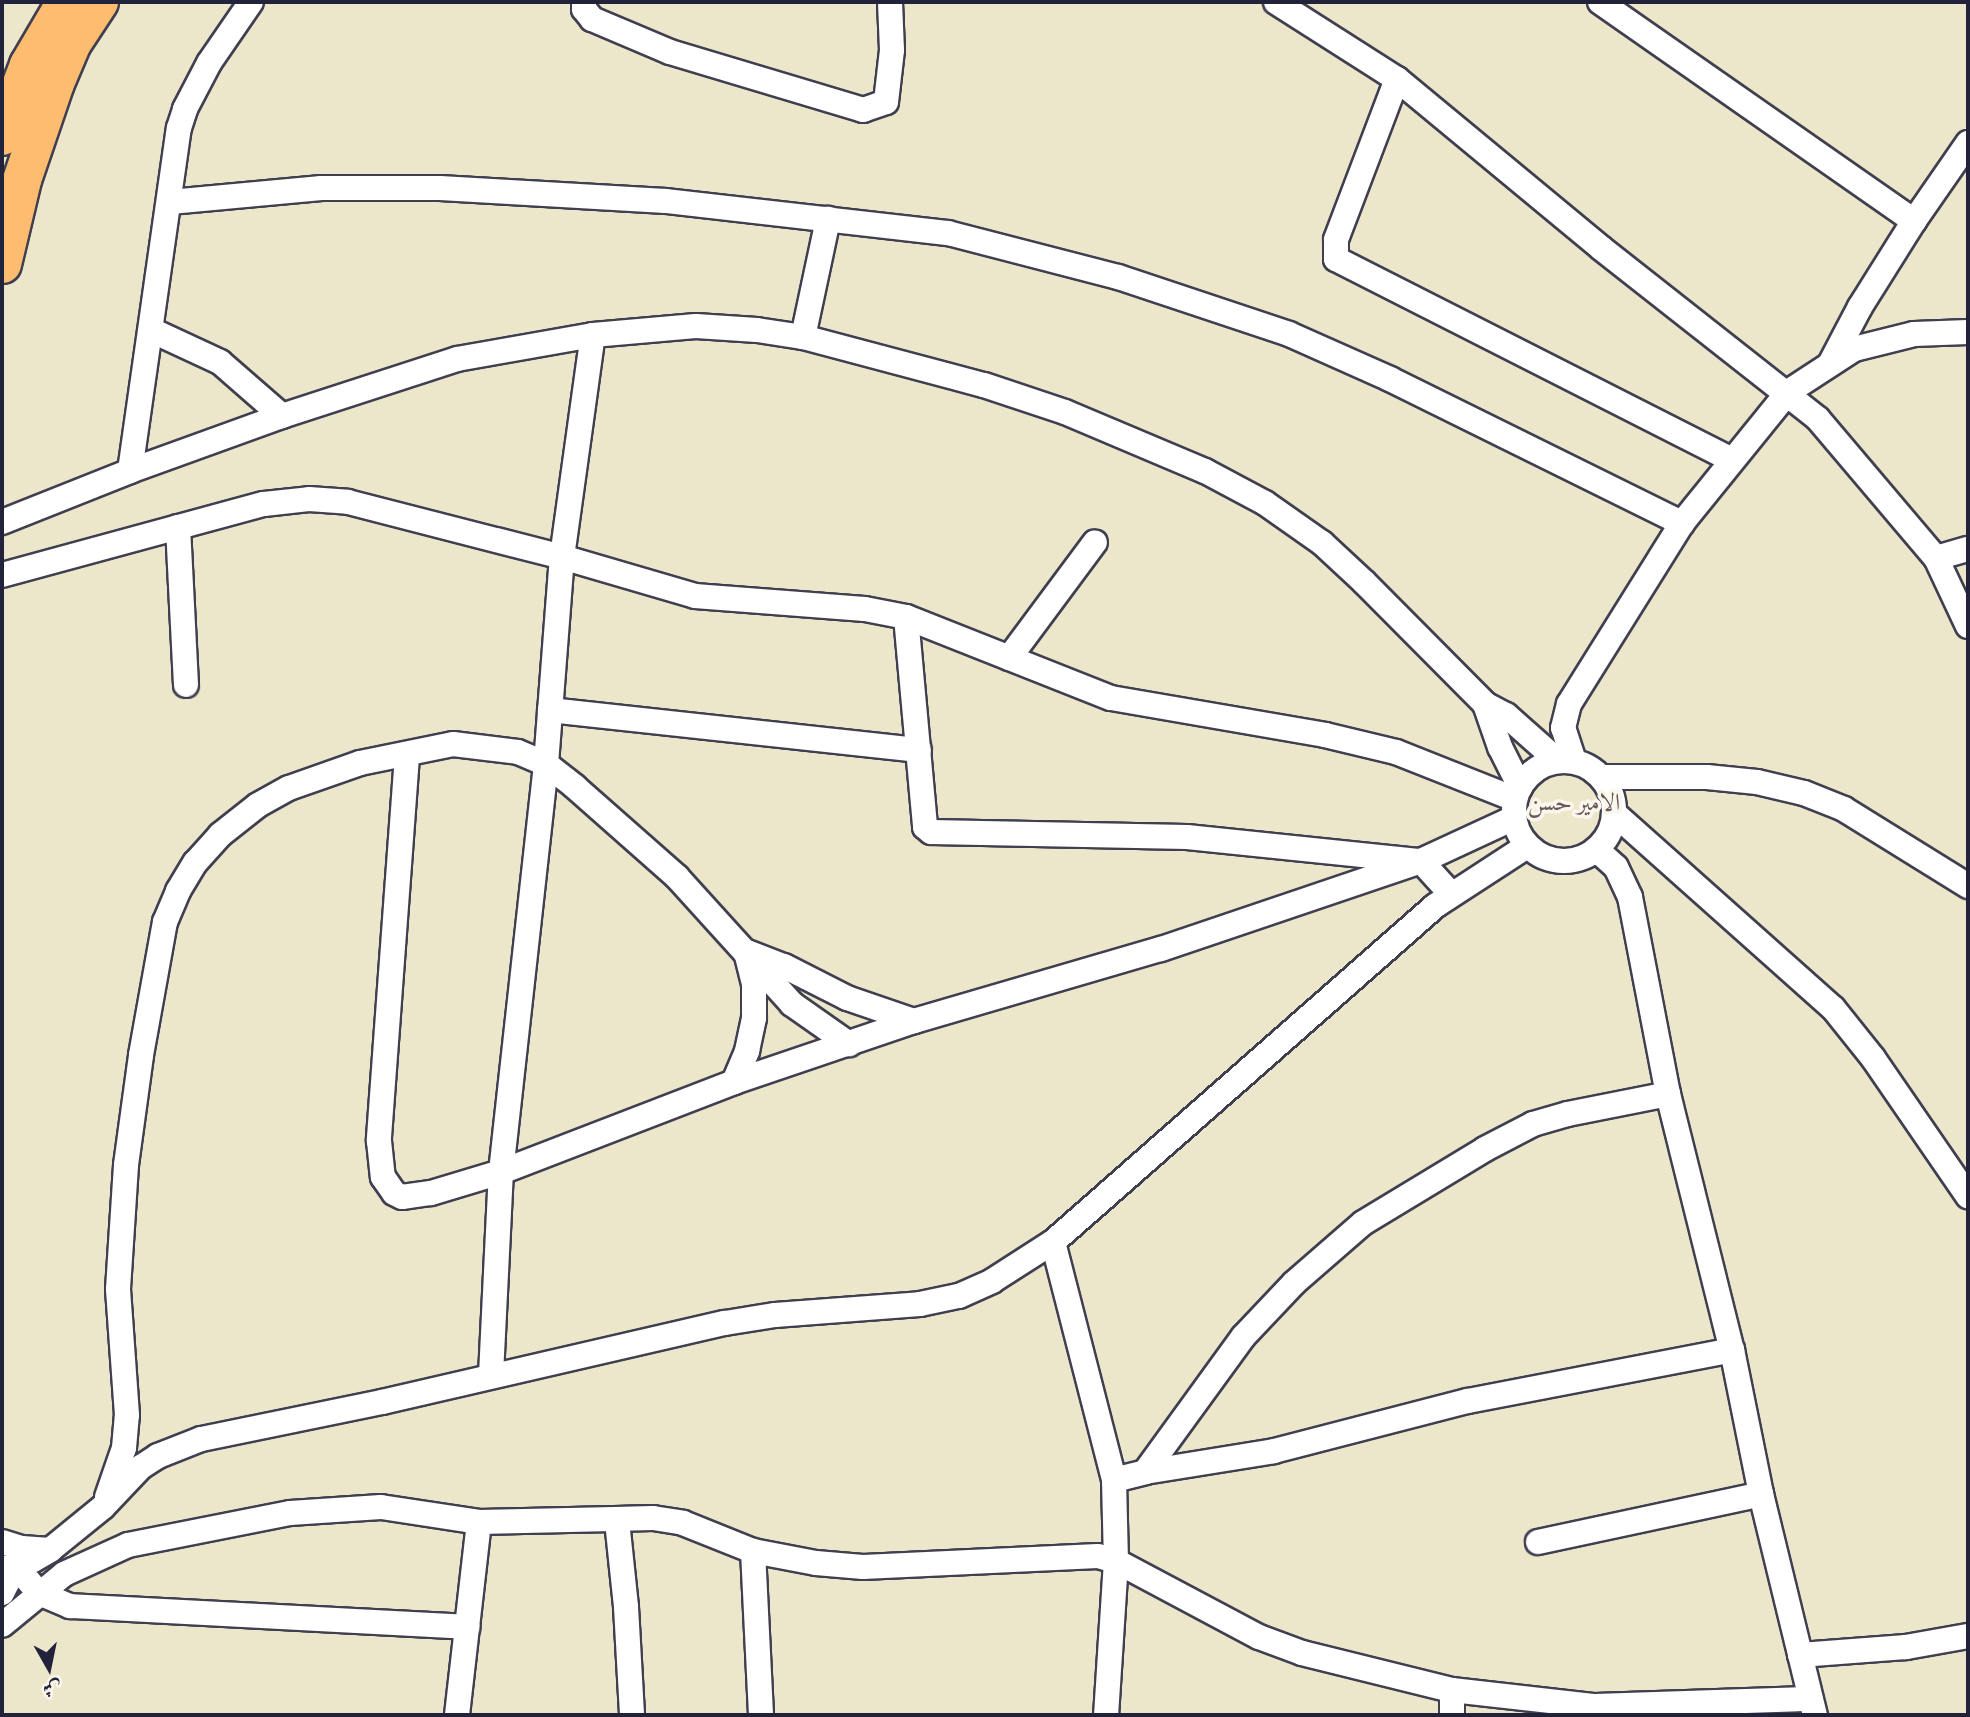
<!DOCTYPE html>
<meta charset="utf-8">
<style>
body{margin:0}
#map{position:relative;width:1970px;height:1717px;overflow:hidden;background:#ece6ca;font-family:"IM FELL French Canon",Amiri,serif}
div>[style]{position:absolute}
.roads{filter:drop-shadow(2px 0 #403f50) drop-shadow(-2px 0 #403f50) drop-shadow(0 2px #403f50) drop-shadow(0 -2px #403f50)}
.street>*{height:24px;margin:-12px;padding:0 12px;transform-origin:12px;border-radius:12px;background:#fff}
.street>.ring{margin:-12px;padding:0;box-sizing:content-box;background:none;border:24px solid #fff;border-radius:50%}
.primary>*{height:38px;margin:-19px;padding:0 19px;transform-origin:19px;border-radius:19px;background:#fdbc6f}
span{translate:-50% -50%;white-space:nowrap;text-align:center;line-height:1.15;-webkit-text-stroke:7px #fbf7ec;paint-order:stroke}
.neighbourhood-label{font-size:24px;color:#66585c}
.frame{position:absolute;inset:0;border:4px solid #22223b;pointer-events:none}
.north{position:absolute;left:14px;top:1633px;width:70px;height:70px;-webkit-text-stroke:5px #fbf7ec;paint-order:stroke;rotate:171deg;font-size:19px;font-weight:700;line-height:28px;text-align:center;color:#22223b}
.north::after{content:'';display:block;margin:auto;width:24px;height:32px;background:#22223b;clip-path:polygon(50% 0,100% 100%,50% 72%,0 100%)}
</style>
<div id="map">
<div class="roads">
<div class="street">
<i style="left:584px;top:2px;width:7px;rotate:90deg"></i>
<i style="left:584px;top:9px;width:13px;rotate:51deg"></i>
<i style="left:592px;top:19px;width:85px;rotate:22.9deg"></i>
<i style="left:670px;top:52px;width:202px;rotate:16.7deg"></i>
<i style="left:863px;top:110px;width:24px;rotate:-19deg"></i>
<i style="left:886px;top:102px;width:52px;rotate:-83.4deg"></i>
<i style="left:892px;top:50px;width:48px;rotate:-92.4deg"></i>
<i style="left:1276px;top:2px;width:143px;rotate:32.5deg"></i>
<i style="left:1397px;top:79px;width:265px;rotate:39.6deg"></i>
<i style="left:1601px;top:248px;width:276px;rotate:38.2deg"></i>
<i style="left:1818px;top:419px;width:182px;rotate:49.7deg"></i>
<i style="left:1936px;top:558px;width:75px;rotate:64.8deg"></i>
<i style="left:1600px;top:2px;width:383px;rotate:34.9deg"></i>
<i style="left:1914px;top:221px;width:95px;rotate:-55.3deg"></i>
<i style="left:1397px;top:79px;width:172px;rotate:110.8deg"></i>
<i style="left:1336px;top:240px;width:19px;rotate:90deg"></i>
<i style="left:1336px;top:259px;width:443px;rotate:26.9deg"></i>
<i style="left:170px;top:202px;width:152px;rotate:-5.3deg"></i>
<i style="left:321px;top:188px;width:119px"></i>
<i style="left:440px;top:188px;width:226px;rotate:3.3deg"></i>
<i style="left:666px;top:201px;width:284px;rotate:6.5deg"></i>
<i style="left:948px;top:233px;width:176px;rotate:14.5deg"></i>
<i style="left:1118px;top:277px;width:180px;rotate:18.4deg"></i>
<i style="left:1289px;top:334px;width:111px;rotate:24deg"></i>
<i style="left:1390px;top:379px;width:326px;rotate:26.3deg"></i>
<i style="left:151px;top:330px;width:76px;rotate:24.9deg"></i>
<i style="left:220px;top:362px;width:82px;rotate:41.1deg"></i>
<i style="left:803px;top:337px;width:121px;rotate:-78deg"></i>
<i style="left:1831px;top:362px;width:62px;rotate:-62.2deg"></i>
<i style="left:1860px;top:307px;width:102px;rotate:-57.9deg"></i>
<i style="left:130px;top:471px;width:346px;rotate:-81.9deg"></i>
<i style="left:179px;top:128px;width:20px;rotate:-72deg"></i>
<i style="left:185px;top:109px;width:52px;rotate:-62.4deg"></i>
<i style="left:209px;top:63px;width:74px;rotate:-55.5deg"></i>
<i style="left:2px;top:522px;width:138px;rotate:-21.7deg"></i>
<i style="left:130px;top:471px;width:162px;rotate:-19.9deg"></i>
<i style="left:282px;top:416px;width:184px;rotate:-18deg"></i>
<i style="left:457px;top:359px;width:138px;rotate:-10deg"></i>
<i style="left:593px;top:335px;width:103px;rotate:-5deg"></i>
<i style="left:696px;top:326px;width:61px;rotate:3.8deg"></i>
<i style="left:757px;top:330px;width:47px;rotate:8.7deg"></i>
<i style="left:803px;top:337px;width:187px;rotate:14.9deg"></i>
<i style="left:984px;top:385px;width:85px;rotate:18.4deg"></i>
<i style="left:1065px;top:412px;width:152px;rotate:22.9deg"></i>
<i style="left:1205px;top:471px;width:68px;rotate:28.1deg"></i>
<i style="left:1265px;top:503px;width:70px;rotate:35.1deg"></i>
<i style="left:1322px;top:543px;width:57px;rotate:42.9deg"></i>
<i style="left:1364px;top:582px;width:172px;rotate:45.2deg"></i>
<i style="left:1485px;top:704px;width:24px;rotate:28deg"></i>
<i style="left:1506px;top:715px;width:69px;rotate:41.5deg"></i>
<i style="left:178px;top:527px;width:158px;rotate:87.1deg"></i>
<i style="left:1936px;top:558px;width:33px;rotate:-16deg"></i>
<i style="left:2px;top:575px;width:271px;rotate:-15.2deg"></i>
<i style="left:264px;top:504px;width:45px;rotate:-6.3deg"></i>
<i style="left:309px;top:499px;width:39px;rotate:4deg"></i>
<i style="left:348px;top:502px;width:221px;rotate:14.4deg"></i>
<i style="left:562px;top:557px;width:139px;rotate:16.3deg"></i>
<i style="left:695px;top:596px;width:170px;rotate:4.4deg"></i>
<i style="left:865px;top:609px;width:42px;rotate:11deg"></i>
<i style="left:906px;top:617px;width:220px;rotate:21.6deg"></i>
<i style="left:1111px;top:698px;width:217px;rotate:9.8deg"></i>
<i style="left:1325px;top:735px;width:73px;rotate:13.5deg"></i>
<i style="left:1396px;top:752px;width:128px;rotate:21.6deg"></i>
<i style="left:906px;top:617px;width:211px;rotate:84.8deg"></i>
<i style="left:925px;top:827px;width:8px;rotate:40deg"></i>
<i style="left:931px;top:832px;width:256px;rotate:1.1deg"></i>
<i style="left:1187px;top:837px;width:235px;rotate:5.9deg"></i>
<i style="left:1421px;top:861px;width:45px;rotate:47.7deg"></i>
<i style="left:1009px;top:658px;width:144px;rotate:-53.4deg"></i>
<i style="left:1485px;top:704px;width:46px;rotate:70.8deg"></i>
<i style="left:1500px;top:747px;width:45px;rotate:63.4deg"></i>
<i style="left:550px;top:710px;width:371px;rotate:6.2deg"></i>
<i style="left:407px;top:756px;width:386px;rotate:94.2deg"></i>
<i style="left:379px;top:1141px;width:36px;rotate:84deg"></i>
<i style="left:383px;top:1177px;width:19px;rotate:55deg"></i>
<i style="left:394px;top:1193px;width:9px;rotate:27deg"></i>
<i style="left:402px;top:1197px;width:29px;rotate:-8deg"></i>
<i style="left:431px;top:1193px;width:73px;rotate:-16.7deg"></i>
<i style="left:501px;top:1172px;width:250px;rotate:-21.1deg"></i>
<i style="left:734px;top:1082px;width:190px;rotate:-18.7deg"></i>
<i style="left:914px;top:1021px;width:257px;rotate:-16.3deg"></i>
<i style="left:1161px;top:949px;width:274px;rotate:-18.7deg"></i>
<i style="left:1421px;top:861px;width:102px;rotate:-24.8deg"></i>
<i class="ring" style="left:1514px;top:761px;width:76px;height:76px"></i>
<i style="left:1574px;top:761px;width:35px;rotate:-108deg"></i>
<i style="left:1563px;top:728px;width:25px;rotate:-76deg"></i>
<i style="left:1569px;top:704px;width:213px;rotate:-58deg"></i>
<i style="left:1682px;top:523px;width:169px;rotate:-51deg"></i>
<i style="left:1788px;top:392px;width:79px;rotate:-33.1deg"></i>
<i style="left:1854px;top:349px;width:62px;rotate:-14deg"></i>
<i style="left:1914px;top:334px;width:54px;rotate:-2.1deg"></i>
<i style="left:1601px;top:777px;width:106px"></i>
<i style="left:1707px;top:777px;width:50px;rotate:5.7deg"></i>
<i style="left:1757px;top:782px;width:48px;rotate:13.2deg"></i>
<i style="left:1804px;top:793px;width:43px;rotate:21.8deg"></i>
<i style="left:1844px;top:809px;width:146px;rotate:31.8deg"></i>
<i style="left:1615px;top:814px;width:292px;rotate:41.7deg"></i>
<i style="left:1833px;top:1008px;width:64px;rotate:51.3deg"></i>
<i style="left:1873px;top:1058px;width:168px;rotate:55.5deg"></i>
<i style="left:1597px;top:850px;width:25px;rotate:42deg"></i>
<i style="left:1616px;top:867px;width:33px;rotate:65deg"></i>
<i style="left:1630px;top:897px;width:201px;rotate:79.1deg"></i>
<i style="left:1668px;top:1094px;width:264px;rotate:76deg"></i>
<i style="left:1732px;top:1350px;width:147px;rotate:78.6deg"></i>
<i style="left:1761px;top:1494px;width:228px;rotate:76.3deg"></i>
<i style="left:747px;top:952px;width:40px;rotate:21deg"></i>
<i style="left:784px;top:966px;width:71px;rotate:26.9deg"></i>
<i style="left:847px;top:998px;width:71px;rotate:18.9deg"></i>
<i style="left:734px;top:1082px;width:34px;rotate:-67deg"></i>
<i style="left:747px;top:1051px;width:34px;rotate:-78deg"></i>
<i style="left:754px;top:1018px;width:34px;rotate:-90deg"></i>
<i style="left:754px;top:984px;width:29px;rotate:-104deg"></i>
<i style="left:1053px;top:1242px;width:246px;rotate:75.6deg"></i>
<i style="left:1114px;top:1480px;width:81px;rotate:88.6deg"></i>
<i style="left:1116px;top:1561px;width:154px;rotate:93.7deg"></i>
<i style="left:491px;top:1375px;width:203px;rotate:-87.2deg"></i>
<i style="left:501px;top:1172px;width:410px;rotate:-83.7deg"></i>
<i style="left:546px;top:764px;width:208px;rotate:-85.6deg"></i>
<i style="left:562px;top:557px;width:224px;rotate:-82.1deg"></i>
<i style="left:1145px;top:1472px;width:167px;rotate:-54deg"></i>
<i style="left:1243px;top:1337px;width:74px;rotate:-46.6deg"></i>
<i style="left:1294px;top:1283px;width:91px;rotate:-41deg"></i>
<i style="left:1363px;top:1223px;width:143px;rotate:-31.2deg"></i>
<i style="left:1485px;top:1149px;width:54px;rotate:-27.5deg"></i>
<i style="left:1533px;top:1124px;width:36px;rotate:-16deg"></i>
<i style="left:1568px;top:1114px;width:102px;rotate:-11.3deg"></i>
<i style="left:1114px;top:1480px;width:32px;rotate:-14deg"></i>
<i style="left:1145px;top:1472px;width:131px;rotate:-9.2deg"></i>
<i style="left:1274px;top:1451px;width:200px;rotate:-14.5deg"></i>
<i style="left:1468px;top:1401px;width:269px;rotate:-10.9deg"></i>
<i style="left:107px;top:1497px;width:52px;rotate:-70.9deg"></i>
<i style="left:124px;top:1448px;width:33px;rotate:-85deg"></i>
<i style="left:127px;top:1415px;width:126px;rotate:-94.1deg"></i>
<i style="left:118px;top:1289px;width:124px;rotate:-86.3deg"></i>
<i style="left:126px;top:1165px;width:111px;rotate:-82.2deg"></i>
<i style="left:141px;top:1055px;width:135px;rotate:-79.8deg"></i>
<i style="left:165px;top:922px;width:34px;rotate:-67deg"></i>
<i style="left:178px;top:891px;width:33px;rotate:-59deg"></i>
<i style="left:195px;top:863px;width:38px;rotate:-48deg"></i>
<i style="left:220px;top:835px;width:48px;rotate:-38.3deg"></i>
<i style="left:258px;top:805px;width:35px;rotate:-29deg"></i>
<i style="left:289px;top:788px;width:75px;rotate:-19.4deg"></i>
<i style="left:360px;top:763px;width:95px;rotate:-11.5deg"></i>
<i style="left:453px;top:744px;width:65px;rotate:7deg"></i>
<i style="left:518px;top:752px;width:30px;rotate:23deg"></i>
<i style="left:546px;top:764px;width:37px;rotate:38deg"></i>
<i style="left:575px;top:787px;width:136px;rotate:41.4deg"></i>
<i style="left:677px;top:877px;width:171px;rotate:47.8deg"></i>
<i style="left:792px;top:1004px;width:70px;rotate:35.1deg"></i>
<i style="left:617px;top:1521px;width:86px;rotate:84deg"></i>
<i style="left:626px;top:1607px;width:108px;rotate:86.8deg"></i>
<i style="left:2px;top:1542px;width:21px;rotate:17deg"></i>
<i style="left:22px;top:1548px;width:28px;rotate:4deg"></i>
<i style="left:1538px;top:1542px;width:228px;rotate:-12.1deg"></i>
<i style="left:753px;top:1551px;width:164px;rotate:87.2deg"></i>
<i style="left:2px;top:1569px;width:32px;rotate:-16deg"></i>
<i style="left:33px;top:1560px;width:20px;rotate:-30deg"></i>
<i style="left:50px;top:1550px;width:68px;rotate:-39.1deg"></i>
<i style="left:103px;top:1507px;width:55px;rotate:-46.5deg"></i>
<i style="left:141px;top:1467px;width:20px;rotate:-33deg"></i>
<i style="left:158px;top:1456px;width:46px;rotate:-21.6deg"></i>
<i style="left:201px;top:1439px;width:185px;rotate:-11.6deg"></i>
<i style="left:382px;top:1402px;width:352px;rotate:-13deg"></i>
<i style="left:725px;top:1323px;width:51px;rotate:-9.1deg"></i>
<i style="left:775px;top:1315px;width:145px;rotate:-4.3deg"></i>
<i style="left:920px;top:1304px;width:40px;rotate:-12deg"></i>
<i style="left:959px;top:1296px;width:36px;rotate:-24deg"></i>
<i style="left:992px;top:1281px;width:72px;rotate:-32.6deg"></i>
<i style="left:1053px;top:1242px;width:509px;rotate:-41.33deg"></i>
<i style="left:1435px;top:906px;width:110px;rotate:-33.1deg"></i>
<i style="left:2px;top:1593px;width:30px;rotate:-63deg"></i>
<i style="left:16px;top:1566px;width:35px;rotate:50deg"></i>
<i style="left:39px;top:1593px;width:34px;rotate:23deg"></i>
<i style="left:70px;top:1606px;width:398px;rotate:3deg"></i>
<i style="left:2px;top:1625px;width:80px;rotate:-39.4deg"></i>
<i style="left:64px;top:1574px;width:70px;rotate:-24.4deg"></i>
<i style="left:128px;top:1545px;width:165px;rotate:-11.2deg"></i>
<i style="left:290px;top:1513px;width:91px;rotate:-3.8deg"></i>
<i style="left:381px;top:1507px;width:99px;rotate:8.7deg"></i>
<i style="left:479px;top:1522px;width:174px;rotate:-1.3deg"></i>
<i style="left:653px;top:1518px;width:30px;rotate:9deg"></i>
<i style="left:683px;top:1523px;width:75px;rotate:21.8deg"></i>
<i style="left:753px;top:1551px;width:64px;rotate:10.8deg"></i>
<i style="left:816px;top:1563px;width:47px;rotate:4.9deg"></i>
<i style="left:863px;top:1567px;width:235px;rotate:-2.7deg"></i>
<i style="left:1098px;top:1556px;width:19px;rotate:16deg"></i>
<i style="left:1116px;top:1561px;width:162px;rotate:28deg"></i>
<i style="left:1259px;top:1637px;width:46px;rotate:20.4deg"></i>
<i style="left:1302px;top:1653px;width:154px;rotate:13.9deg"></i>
<i style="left:1452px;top:1690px;width:144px;rotate:6.4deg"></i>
<i style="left:1595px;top:1706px;width:215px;rotate:-1.9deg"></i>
<i style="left:1800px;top:1655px;width:106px;rotate:-4.3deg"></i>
<i style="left:1906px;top:1647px;width:63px;rotate:-10.1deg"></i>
<i style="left:1452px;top:1690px;width:25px;rotate:90deg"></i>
<i style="left:457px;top:1715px;width:194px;rotate:-83.5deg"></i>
</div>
<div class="primary">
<i style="left:2px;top:136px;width:76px;rotate:-69.2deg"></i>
<i style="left:29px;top:65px;width:73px;rotate:-59.6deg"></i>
<i style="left:2px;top:264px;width:86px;rotate:-76.6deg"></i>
<i style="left:22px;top:180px;width:102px;rotate:-71.2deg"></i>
<i style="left:55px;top:83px;width:43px;rotate:-67deg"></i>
<i style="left:72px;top:43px;width:49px;rotate:-56.6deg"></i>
</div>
</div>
<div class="neighbourhood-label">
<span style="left:1574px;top:803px">الامير حسن</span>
</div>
<div class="frame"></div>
<div class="north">ش</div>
</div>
